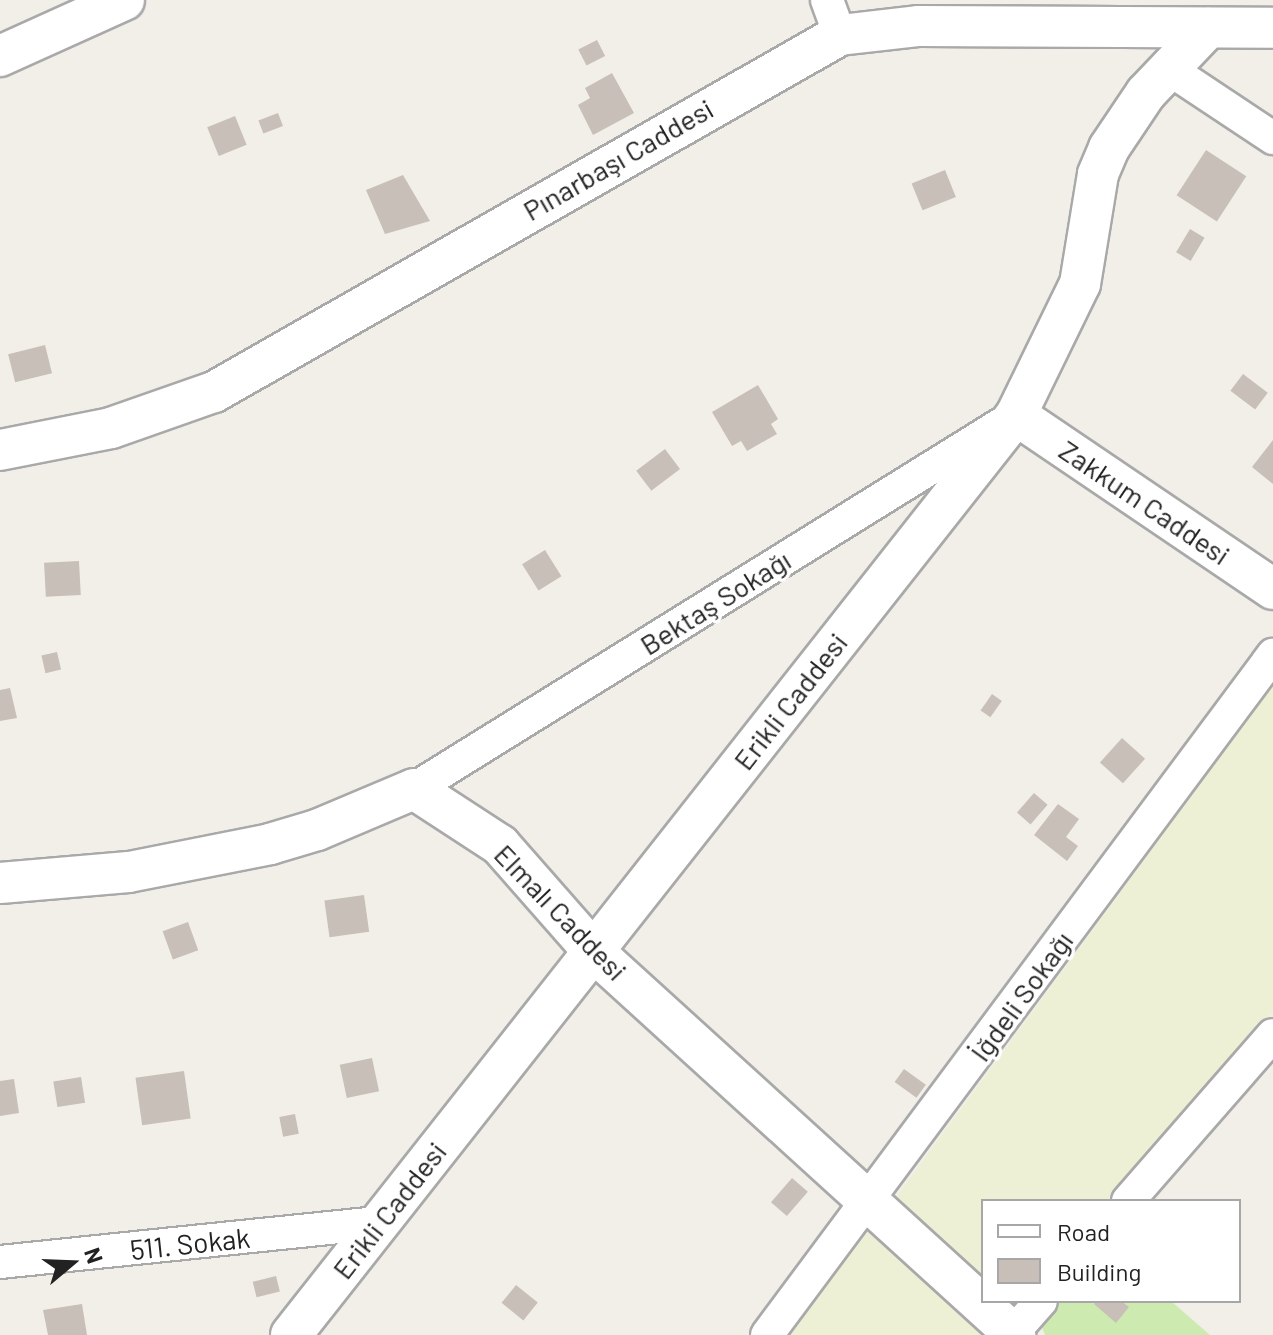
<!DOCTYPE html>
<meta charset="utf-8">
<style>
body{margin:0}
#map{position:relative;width:1273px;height:1335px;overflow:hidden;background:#f2efe9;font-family:Barlow,sans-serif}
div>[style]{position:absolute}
.farmland>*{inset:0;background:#eef0d5}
.grass>*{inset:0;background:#cdebb0}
.building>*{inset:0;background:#c7bfb8;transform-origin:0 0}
.roads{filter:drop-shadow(2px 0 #a9a9a9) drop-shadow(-2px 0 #a9a9a9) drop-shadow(0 2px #a9a9a9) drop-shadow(0 -2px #a9a9a9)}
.minor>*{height:32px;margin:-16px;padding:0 16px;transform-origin:16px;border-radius:16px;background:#fff}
.tertiary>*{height:40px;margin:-20px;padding:0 20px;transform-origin:20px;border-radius:20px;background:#fff}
span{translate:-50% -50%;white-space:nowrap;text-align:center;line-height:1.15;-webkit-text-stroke:7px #fff;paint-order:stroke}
.street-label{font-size:28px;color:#222}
.legend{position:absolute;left:981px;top:1199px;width:260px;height:104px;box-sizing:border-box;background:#fff;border:2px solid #a7a7a7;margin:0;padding:10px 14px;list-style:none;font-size:24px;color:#222}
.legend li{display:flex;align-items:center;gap:16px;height:40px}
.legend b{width:40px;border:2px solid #a7a7a7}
.north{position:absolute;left:32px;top:1223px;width:80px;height:80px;-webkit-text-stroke:6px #fff;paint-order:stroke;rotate:71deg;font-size:22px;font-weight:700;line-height:32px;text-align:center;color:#222}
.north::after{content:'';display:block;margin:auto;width:28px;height:36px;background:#222;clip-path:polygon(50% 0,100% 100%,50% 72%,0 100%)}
</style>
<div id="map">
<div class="farmland">
<i style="clip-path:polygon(1273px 685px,1273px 1012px,1107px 1201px,983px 1201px,983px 1289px,891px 1204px)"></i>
<i style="clip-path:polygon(873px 1225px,989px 1335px,789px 1335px)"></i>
</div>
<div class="grass">
<i style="clip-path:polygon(1058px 1301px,1171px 1301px,1210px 1335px,1045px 1335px,1040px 1322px)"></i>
</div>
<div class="building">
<i style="left:597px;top:40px;width:18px;height:21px;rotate:63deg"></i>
<i style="clip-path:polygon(612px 73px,634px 113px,593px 135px,578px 105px,590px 98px,585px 88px)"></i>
<i style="left:278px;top:113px;width:14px;height:21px;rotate:69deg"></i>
<i style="left:235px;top:116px;width:31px;height:30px;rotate:68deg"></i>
<i style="left:1206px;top:150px;width:48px;height:54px;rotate:33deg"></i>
<i style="left:945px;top:170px;width:29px;height:36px;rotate:68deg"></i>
<i style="clip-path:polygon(403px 175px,430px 221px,385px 234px,366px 190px)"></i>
<i style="left:1190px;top:229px;width:17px;height:27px;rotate:31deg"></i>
<i style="left:45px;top:345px;width:29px;height:38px;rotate:76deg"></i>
<i style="left:1243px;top:374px;width:31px;height:21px;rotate:37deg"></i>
<i style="clip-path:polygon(758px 385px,778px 419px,771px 424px,777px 434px,747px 451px,741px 441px,732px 446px,712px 412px)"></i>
<i style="clip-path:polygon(1273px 440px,1273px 484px,1252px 467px)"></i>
<i style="left:665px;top:449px;width:25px;height:36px;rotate:53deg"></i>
<i style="left:545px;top:550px;width:31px;height:27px;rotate:58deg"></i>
<i style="left:79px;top:561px;width:34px;height:35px;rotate:87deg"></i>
<i style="left:57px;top:652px;width:18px;height:16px;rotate:77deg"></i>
<i style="clip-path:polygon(10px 688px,17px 718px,0 721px,0 690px)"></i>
<i style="left:992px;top:694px;width:12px;height:20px;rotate:35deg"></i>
<i style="left:1122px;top:738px;width:31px;height:33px;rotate:42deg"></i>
<i style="left:1034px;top:793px;width:18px;height:26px;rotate:41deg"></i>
<i style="clip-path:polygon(1058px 804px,1079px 819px,1066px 837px,1078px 846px,1067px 861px,1034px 835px)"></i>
<i style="left:364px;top:895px;width:37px;height:40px;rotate:82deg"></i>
<i style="left:188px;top:922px;width:30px;height:27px;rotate:70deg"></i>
<i style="left:372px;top:1058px;width:34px;height:33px;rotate:78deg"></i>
<i style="left:904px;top:1069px;width:27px;height:16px;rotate:36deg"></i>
<i style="left:184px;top:1071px;width:48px;height:49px;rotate:82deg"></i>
<i style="left:81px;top:1077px;width:26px;height:28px;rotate:81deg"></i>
<i style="clip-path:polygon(14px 1079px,19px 1113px,0 1116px,0 1081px)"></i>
<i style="left:295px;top:1114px;width:20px;height:16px;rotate:79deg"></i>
<i style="left:792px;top:1178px;width:21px;height:32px;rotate:41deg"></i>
<i style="left:276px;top:1276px;width:16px;height:24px;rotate:76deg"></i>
<i style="left:516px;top:1285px;width:28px;height:23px;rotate:39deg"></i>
<i style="clip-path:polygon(1097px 1301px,1121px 1301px,1129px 1307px,1116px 1323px,1094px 1304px)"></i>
<i style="clip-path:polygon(82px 1304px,87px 1335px,48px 1335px,43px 1310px)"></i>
</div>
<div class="roads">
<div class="minor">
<i style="left:827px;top:0;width:37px;rotate:70deg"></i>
<i style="left:1169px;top:69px;width:125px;rotate:33.6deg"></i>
<i style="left:414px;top:789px;width:690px;rotate:-31.85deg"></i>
<i style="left:1128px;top:1201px;width:220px;rotate:-48.9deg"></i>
<i style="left:0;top:1262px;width:381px;rotate:-5.9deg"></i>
<i style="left:767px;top:1335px;width:848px;rotate:-53.35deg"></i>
<i style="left:1011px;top:1335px;width:45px;rotate:-48.6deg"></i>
</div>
<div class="tertiary">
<i style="left:0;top:56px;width:136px;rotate:-24.3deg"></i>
<i style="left:1016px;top:415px;width:310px;rotate:34.1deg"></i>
<i style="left:0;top:450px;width:113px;rotate:-11.2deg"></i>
<i style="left:111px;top:428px;width:109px;rotate:-19.3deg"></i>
<i style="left:214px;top:392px;width:721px;rotate:-29.7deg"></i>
<i style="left:840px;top:35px;width:80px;rotate:-6.5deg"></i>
<i style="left:919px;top:26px;width:354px;rotate:0.3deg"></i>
<i style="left:0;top:883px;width:129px;rotate:-4.9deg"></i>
<i style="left:129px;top:872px;width:144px;rotate:-11.2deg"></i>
<i style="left:270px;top:844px;width:49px;rotate:-16.6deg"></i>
<i style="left:317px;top:830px;width:105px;rotate:-22.9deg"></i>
<i style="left:414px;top:789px;width:103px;rotate:33.1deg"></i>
<i style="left:500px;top:845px;width:141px;rotate:48.7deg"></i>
<i style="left:593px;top:951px;width:571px;rotate:42.3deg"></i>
<i style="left:291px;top:1335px;width:1171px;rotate:-51.76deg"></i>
<i style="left:1016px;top:415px;width:146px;rotate:-64deg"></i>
<i style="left:1080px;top:284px;width:111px;rotate:-80.7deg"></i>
<i style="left:1098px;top:174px;width:28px;rotate:-67deg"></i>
<i style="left:1109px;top:148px;width:66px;rotate:-56.1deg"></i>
<i style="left:1146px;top:93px;width:90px;rotate:-46.4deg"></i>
</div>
</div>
<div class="street-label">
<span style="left:618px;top:159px;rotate:-30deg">Pınarbaşı Caddesi</span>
<span style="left:1145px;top:502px;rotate:34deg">Zakkum Caddesi</span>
<span style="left:715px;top:602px;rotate:-32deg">Bektaş Sokağı</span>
<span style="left:790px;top:701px;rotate:-52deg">Erikli Caddesi</span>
<span style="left:561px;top:912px;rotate:46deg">Elmalı Caddesi</span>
<span style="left:1021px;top:996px;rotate:-54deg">İğdeli Sokağı</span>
<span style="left:389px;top:1210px;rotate:-52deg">Erikli Caddesi</span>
<span style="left:190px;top:1243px;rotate:-6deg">511. Sokak</span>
</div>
<ul class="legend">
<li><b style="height:10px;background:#fff"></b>Road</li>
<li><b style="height:22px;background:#c7bfb8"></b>Building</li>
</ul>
<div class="north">N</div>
</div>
